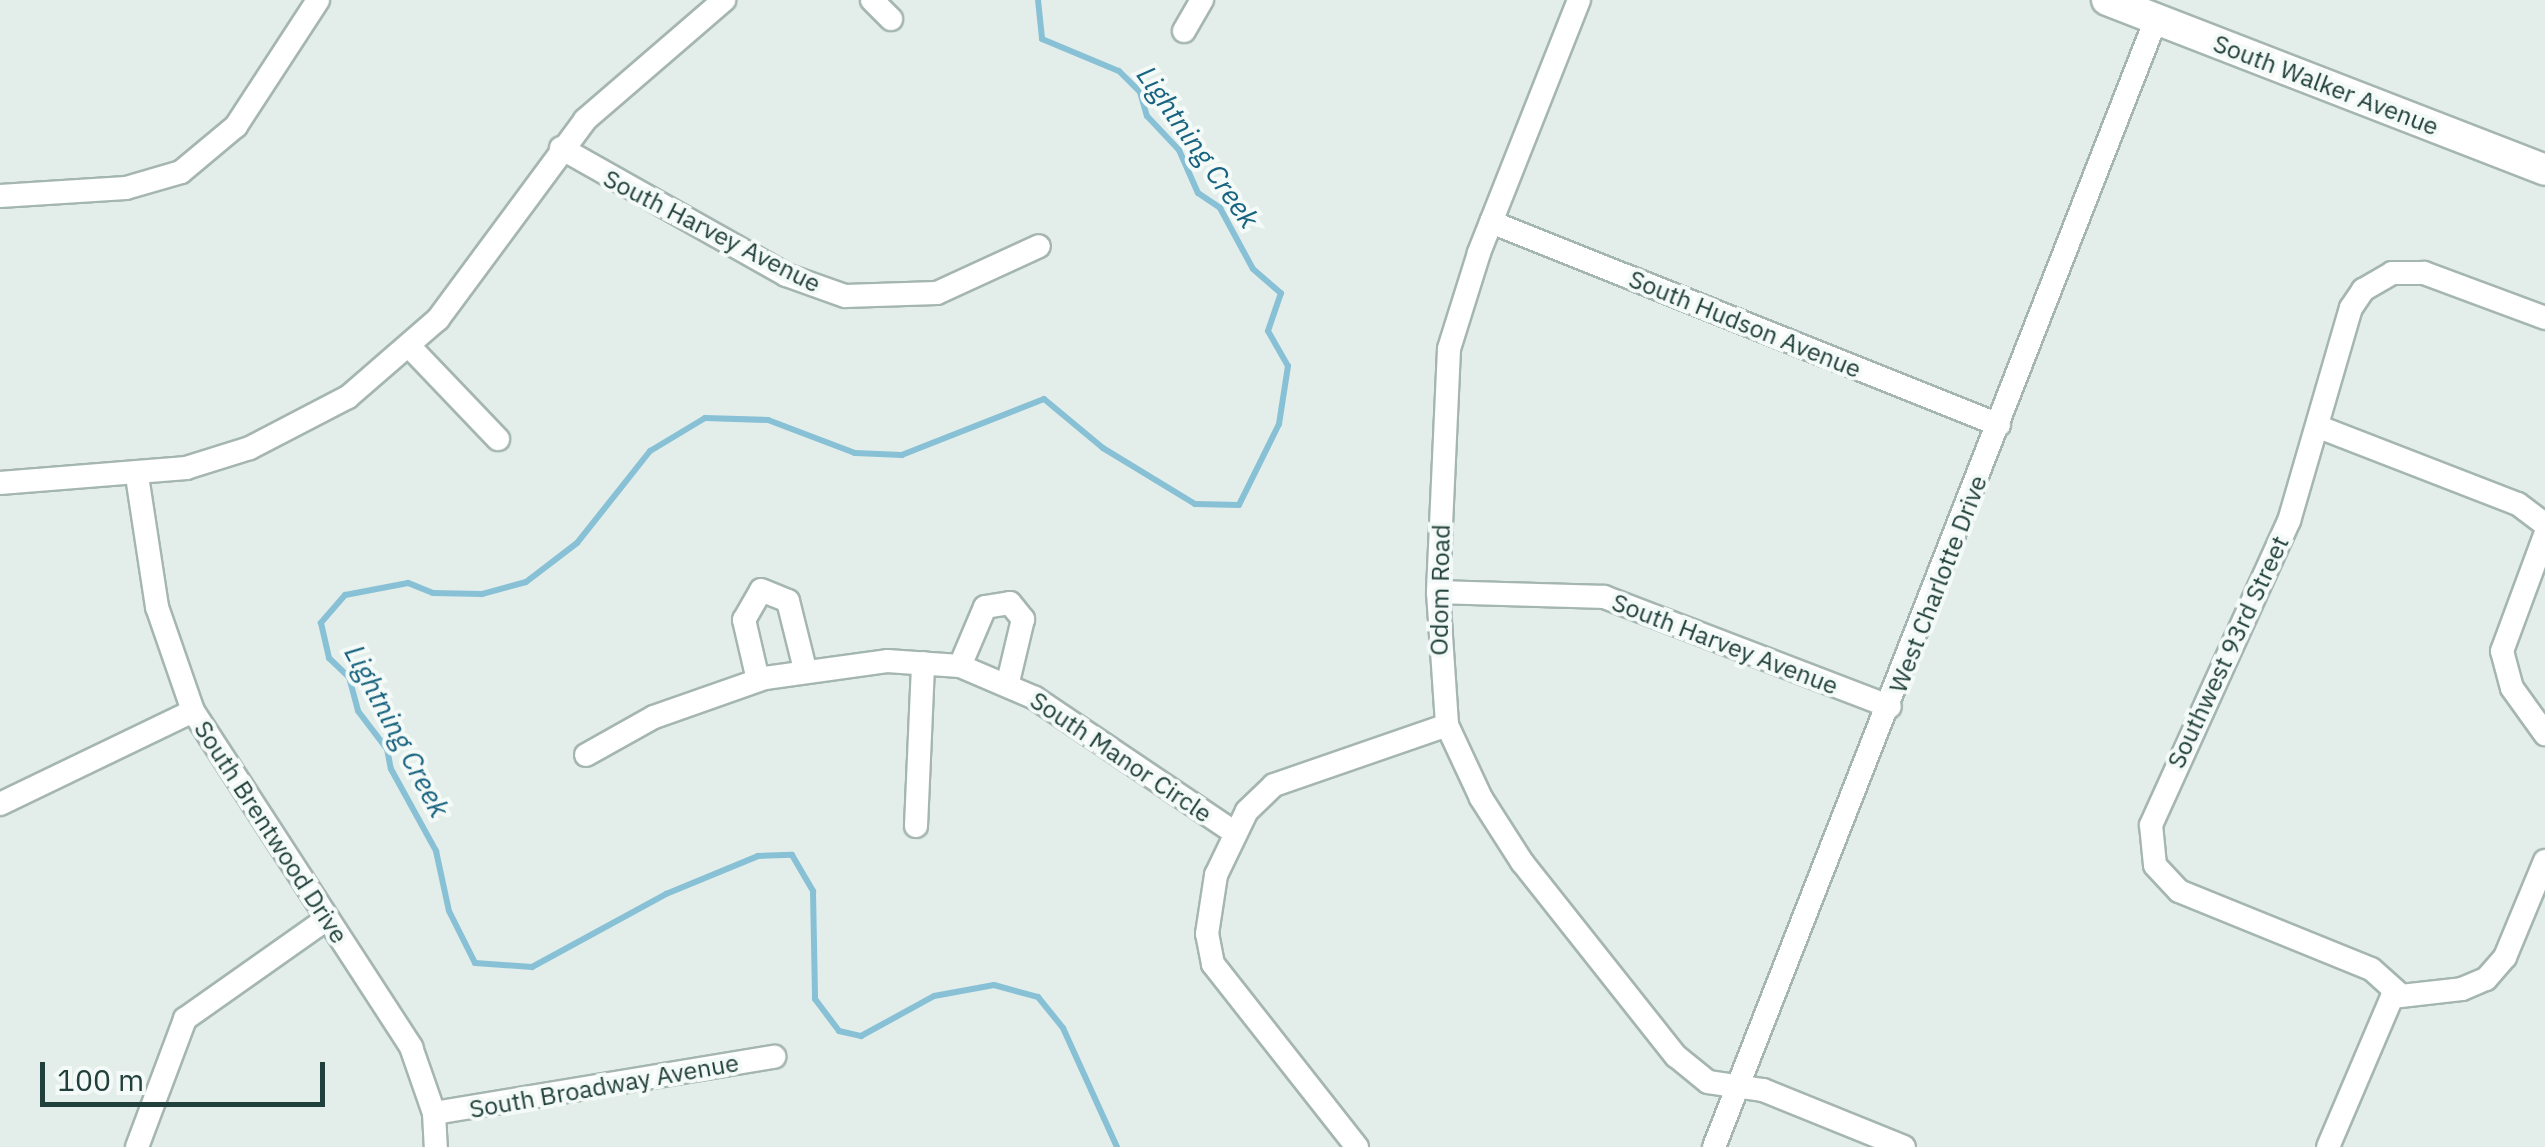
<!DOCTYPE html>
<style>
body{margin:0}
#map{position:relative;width:2545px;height:1147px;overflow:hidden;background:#e3eeea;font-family:"IBM Plex Sans",sans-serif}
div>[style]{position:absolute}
.stream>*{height:6px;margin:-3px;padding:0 3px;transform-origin:3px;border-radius:3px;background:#88c1d6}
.roads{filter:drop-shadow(2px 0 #a5b6b2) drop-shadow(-2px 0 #a5b6b2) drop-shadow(0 2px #a5b6b2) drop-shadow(0 -2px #a5b6b2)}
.minor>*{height:22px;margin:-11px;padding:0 11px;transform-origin:11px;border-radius:11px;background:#fff}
.secondary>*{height:30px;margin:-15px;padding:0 15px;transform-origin:15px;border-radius:15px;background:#fff}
span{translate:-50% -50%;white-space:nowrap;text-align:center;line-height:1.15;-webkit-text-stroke:8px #f4faf7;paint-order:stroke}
.street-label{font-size:25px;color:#21403b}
.water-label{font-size:28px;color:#176380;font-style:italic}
.scale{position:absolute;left:40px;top:1062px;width:285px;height:45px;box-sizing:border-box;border:5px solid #21403b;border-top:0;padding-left:12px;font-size:30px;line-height:35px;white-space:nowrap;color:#21403b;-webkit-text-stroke:8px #f4faf7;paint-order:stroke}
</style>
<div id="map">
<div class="stream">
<i style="left:1038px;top:0;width:39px;rotate:84deg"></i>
<i style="left:1042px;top:39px;width:83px;rotate:22.6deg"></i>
<i style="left:1119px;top:71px;width:30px;rotate:45deg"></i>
<i style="left:1140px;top:92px;width:25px;rotate:74deg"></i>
<i style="left:1147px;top:116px;width:47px;rotate:46.7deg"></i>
<i style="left:1179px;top:150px;width:47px;rotate:66.2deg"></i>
<i style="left:1198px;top:193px;width:27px;rotate:34deg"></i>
<i style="left:1220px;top:208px;width:69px;rotate:61.6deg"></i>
<i style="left:1253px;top:269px;width:37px;rotate:41deg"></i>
<i style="left:1281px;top:293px;width:40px;rotate:108.9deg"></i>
<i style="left:1268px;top:331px;width:40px;rotate:60.3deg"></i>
<i style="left:1288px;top:366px;width:59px;rotate:98.8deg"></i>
<i style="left:1279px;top:424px;width:90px;rotate:116.3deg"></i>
<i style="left:1239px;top:505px;width:44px;rotate:-178.7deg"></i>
<i style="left:1195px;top:504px;width:108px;rotate:-148.7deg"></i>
<i style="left:1103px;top:448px;width:77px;rotate:-140.3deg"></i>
<i style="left:1044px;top:399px;width:153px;rotate:158.5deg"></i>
<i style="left:902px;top:455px;width:47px;rotate:-177.6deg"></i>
<i style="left:855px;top:453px;width:93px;rotate:-159.2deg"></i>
<i style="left:768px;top:420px;width:63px;rotate:-178.2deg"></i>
<i style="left:705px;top:418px;width:64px;rotate:149deg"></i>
<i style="left:650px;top:451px;width:117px;rotate:128.4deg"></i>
<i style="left:577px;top:543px;width:64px;rotate:142.6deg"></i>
<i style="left:526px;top:582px;width:46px;rotate:164.7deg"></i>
<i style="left:482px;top:594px;width:49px;rotate:-178.8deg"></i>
<i style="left:433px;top:593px;width:27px;rotate:-158deg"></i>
<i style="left:408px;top:583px;width:64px;rotate:169.2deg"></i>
<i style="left:345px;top:595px;width:37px;rotate:131deg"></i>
<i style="left:321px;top:623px;width:36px;rotate:77deg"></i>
<i style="left:329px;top:658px;width:28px;rotate:44deg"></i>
<i style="left:349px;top:677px;width:35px;rotate:75deg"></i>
<i style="left:358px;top:711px;width:48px;rotate:52.7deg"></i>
<i style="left:387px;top:749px;width:20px;rotate:79deg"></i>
<i style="left:391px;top:769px;width:94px;rotate:61.2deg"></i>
<i style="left:436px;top:851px;width:61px;rotate:77.8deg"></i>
<i style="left:449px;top:911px;width:58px;rotate:63.4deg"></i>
<i style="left:475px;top:963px;width:57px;rotate:4deg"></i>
<i style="left:532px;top:967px;width:153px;rotate:-28.6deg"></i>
<i style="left:666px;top:894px;width:100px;rotate:-22.4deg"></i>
<i style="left:758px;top:856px;width:34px;rotate:-2deg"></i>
<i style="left:792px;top:855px;width:42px;rotate:59.7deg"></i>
<i style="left:813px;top:891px;width:108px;rotate:88.9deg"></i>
<i style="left:815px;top:999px;width:40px;rotate:53deg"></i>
<i style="left:839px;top:1031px;width:23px;rotate:13deg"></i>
<i style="left:861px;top:1036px;width:83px;rotate:-28.7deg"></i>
<i style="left:934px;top:996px;width:61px;rotate:-10.4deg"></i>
<i style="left:994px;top:985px;width:46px;rotate:15.3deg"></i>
<i style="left:1038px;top:997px;width:40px;rotate:51deg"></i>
<i style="left:1063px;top:1028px;width:131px;rotate:65.6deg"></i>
</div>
<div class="roads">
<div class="minor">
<i style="left:872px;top:0;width:27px;rotate:45deg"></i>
<i style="left:1579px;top:0;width:272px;rotate:111.6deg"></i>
<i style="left:1479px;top:253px;width:101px;rotate:107.4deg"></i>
<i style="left:1449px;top:349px;width:243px;rotate:92.6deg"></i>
<i style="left:1438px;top:592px;width:133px;rotate:86.1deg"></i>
<i style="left:1447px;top:725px;width:81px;rotate:65deg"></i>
<i style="left:1481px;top:798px;width:76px;rotate:57.4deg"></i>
<i style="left:1522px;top:862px;width:248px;rotate:51.6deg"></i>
<i style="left:1676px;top:1056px;width:41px;rotate:39.1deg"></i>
<i style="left:1708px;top:1082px;width:56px;rotate:8.3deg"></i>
<i style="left:1763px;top:1090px;width:152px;rotate:22deg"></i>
<i style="left:1184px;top:31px;width:36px;rotate:-60deg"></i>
<i style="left:561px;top:148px;width:258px;rotate:29.4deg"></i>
<i style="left:786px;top:275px;width:63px;rotate:19.6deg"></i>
<i style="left:845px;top:296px;width:92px;rotate:-1.9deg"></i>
<i style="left:937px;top:293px;width:112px;rotate:-24.7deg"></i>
<i style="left:0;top:196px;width:126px;rotate:-3.6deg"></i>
<i style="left:126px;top:188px;width:57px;rotate:-16.2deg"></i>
<i style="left:181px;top:172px;width:72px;rotate:-39.9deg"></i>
<i style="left:236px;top:126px;width:150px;rotate:-56.9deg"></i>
<i style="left:1491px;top:222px;width:547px;rotate:21.78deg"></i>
<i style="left:411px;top:348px;width:126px;rotate:46.3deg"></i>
<i style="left:2319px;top:427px;width:213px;rotate:21.2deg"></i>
<i style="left:2518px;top:504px;width:34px;rotate:37deg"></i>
<i style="left:137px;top:476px;width:133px;rotate:81.3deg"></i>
<i style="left:157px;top:607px;width:110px;rotate:70.9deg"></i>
<i style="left:193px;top:711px;width:401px;rotate:57deg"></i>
<i style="left:411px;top:1047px;width:70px;rotate:70.8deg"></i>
<i style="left:434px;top:1113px;width:34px;rotate:87deg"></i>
<i style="left:0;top:483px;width:187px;rotate:-4.6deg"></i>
<i style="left:186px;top:468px;width:67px;rotate:-17.4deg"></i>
<i style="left:250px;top:448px;width:110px;rotate:-27.5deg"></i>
<i style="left:348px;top:397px;width:119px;rotate:-40.9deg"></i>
<i style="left:438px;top:319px;width:247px;rotate:-53.5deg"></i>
<i style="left:585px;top:120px;width:184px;rotate:-40.8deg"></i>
<i style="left:2545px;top:535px;width:124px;rotate:110.3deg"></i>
<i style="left:2502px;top:651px;width:38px;rotate:75deg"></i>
<i style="left:2512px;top:688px;width:57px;rotate:54.3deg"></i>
<i style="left:1438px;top:592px;width:166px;rotate:1.7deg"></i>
<i style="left:1604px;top:597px;width:306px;rotate:21deg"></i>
<i style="left:960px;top:666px;width:64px;rotate:-67deg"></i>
<i style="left:985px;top:607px;width:25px;rotate:-9deg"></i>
<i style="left:1010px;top:603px;width:21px;rotate:51deg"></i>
<i style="left:1023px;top:619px;width:65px;rotate:103.4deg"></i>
<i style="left:758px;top:680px;width:62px;rotate:-103.1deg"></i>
<i style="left:744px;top:620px;width:34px;rotate:-60deg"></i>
<i style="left:761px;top:590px;width:29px;rotate:22deg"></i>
<i style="left:788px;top:601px;width:70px;rotate:76deg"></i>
<i style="left:586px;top:755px;width:78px;rotate:-29.2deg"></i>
<i style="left:654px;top:717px;width:118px;rotate:-19.4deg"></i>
<i style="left:765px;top:678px;width:123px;rotate:-7.9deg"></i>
<i style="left:887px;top:661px;width:73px;rotate:3.9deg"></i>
<i style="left:960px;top:666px;width:82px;rotate:23.1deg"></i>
<i style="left:1035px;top:698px;width:240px;rotate:34deg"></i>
<i style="left:0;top:804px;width:214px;rotate:-25.7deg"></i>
<i style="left:916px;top:826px;width:163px;rotate:-87.5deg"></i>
<i style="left:2398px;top:993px;width:36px;rotate:-138deg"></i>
<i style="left:2371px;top:969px;width:207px;rotate:-157.9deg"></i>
<i style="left:2179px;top:891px;width:35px;rotate:-133deg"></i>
<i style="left:2155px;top:865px;width:40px;rotate:-95.7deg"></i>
<i style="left:2151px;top:825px;width:334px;rotate:-65.6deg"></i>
<i style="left:2289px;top:521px;width:222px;rotate:-73.8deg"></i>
<i style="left:2351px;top:308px;width:22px;rotate:-56deg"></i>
<i style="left:2363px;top:290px;width:34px;rotate:-30deg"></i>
<i style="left:2392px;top:273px;width:32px"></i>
<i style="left:2424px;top:273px;width:129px;rotate:20.4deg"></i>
<i style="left:434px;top:1113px;width:345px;rotate:-9.4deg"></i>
<i style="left:137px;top:1147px;width:137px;rotate:-69.4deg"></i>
<i style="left:185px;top:1019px;width:174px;rotate:-35.2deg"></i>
<i style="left:1357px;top:1147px;width:233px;rotate:-128.2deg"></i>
<i style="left:1213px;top:964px;width:31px;rotate:-101deg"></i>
<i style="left:1207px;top:934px;width:60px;rotate:-81.3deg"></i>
<i style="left:1216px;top:875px;width:71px;rotate:-64.2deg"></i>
<i style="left:1247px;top:811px;width:37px;rotate:-44deg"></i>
<i style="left:1274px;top:785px;width:183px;rotate:-19.1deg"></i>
<i style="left:1714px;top:1147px;width:1212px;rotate:-68.6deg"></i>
<i style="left:2328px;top:1147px;width:163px;rotate:-66.9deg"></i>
<i style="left:2392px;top:997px;width:70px;rotate:-6.5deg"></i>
<i style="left:2462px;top:989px;width:26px;rotate:-23deg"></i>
<i style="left:2486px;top:979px;width:29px;rotate:-49deg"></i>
<i style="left:2505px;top:957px;width:104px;rotate:-67.4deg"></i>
</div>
<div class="secondary">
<i style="left:2107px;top:0;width:470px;rotate:21.2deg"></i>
</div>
</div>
<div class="street-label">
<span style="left:2326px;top:85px;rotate:21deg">South Walker Avenue</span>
<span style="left:712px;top:231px;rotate:27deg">South Harvey Avenue</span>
<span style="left:1745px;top:324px;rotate:22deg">South Hudson Avenue</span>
<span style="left:1938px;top:584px;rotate:-69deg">West Charlotte Drive</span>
<span style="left:1440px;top:590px;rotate:-89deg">Odom Road</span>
<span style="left:1725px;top:644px;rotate:21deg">South Harvey Avenue</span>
<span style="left:2228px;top:652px;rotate:-65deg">Southwest 93rd Street</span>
<span style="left:1121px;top:757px;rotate:34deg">South Manor Circle</span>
<span style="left:271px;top:832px;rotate:57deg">South Brentwood Drive</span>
<span style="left:604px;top:1086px;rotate:-10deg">South Broadway Avenue</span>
</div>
<div class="water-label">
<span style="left:1198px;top:147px;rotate:55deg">Lightning Creek</span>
<span style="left:397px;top:731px;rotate:62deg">Lightning Creek</span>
</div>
<div class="scale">100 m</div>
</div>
